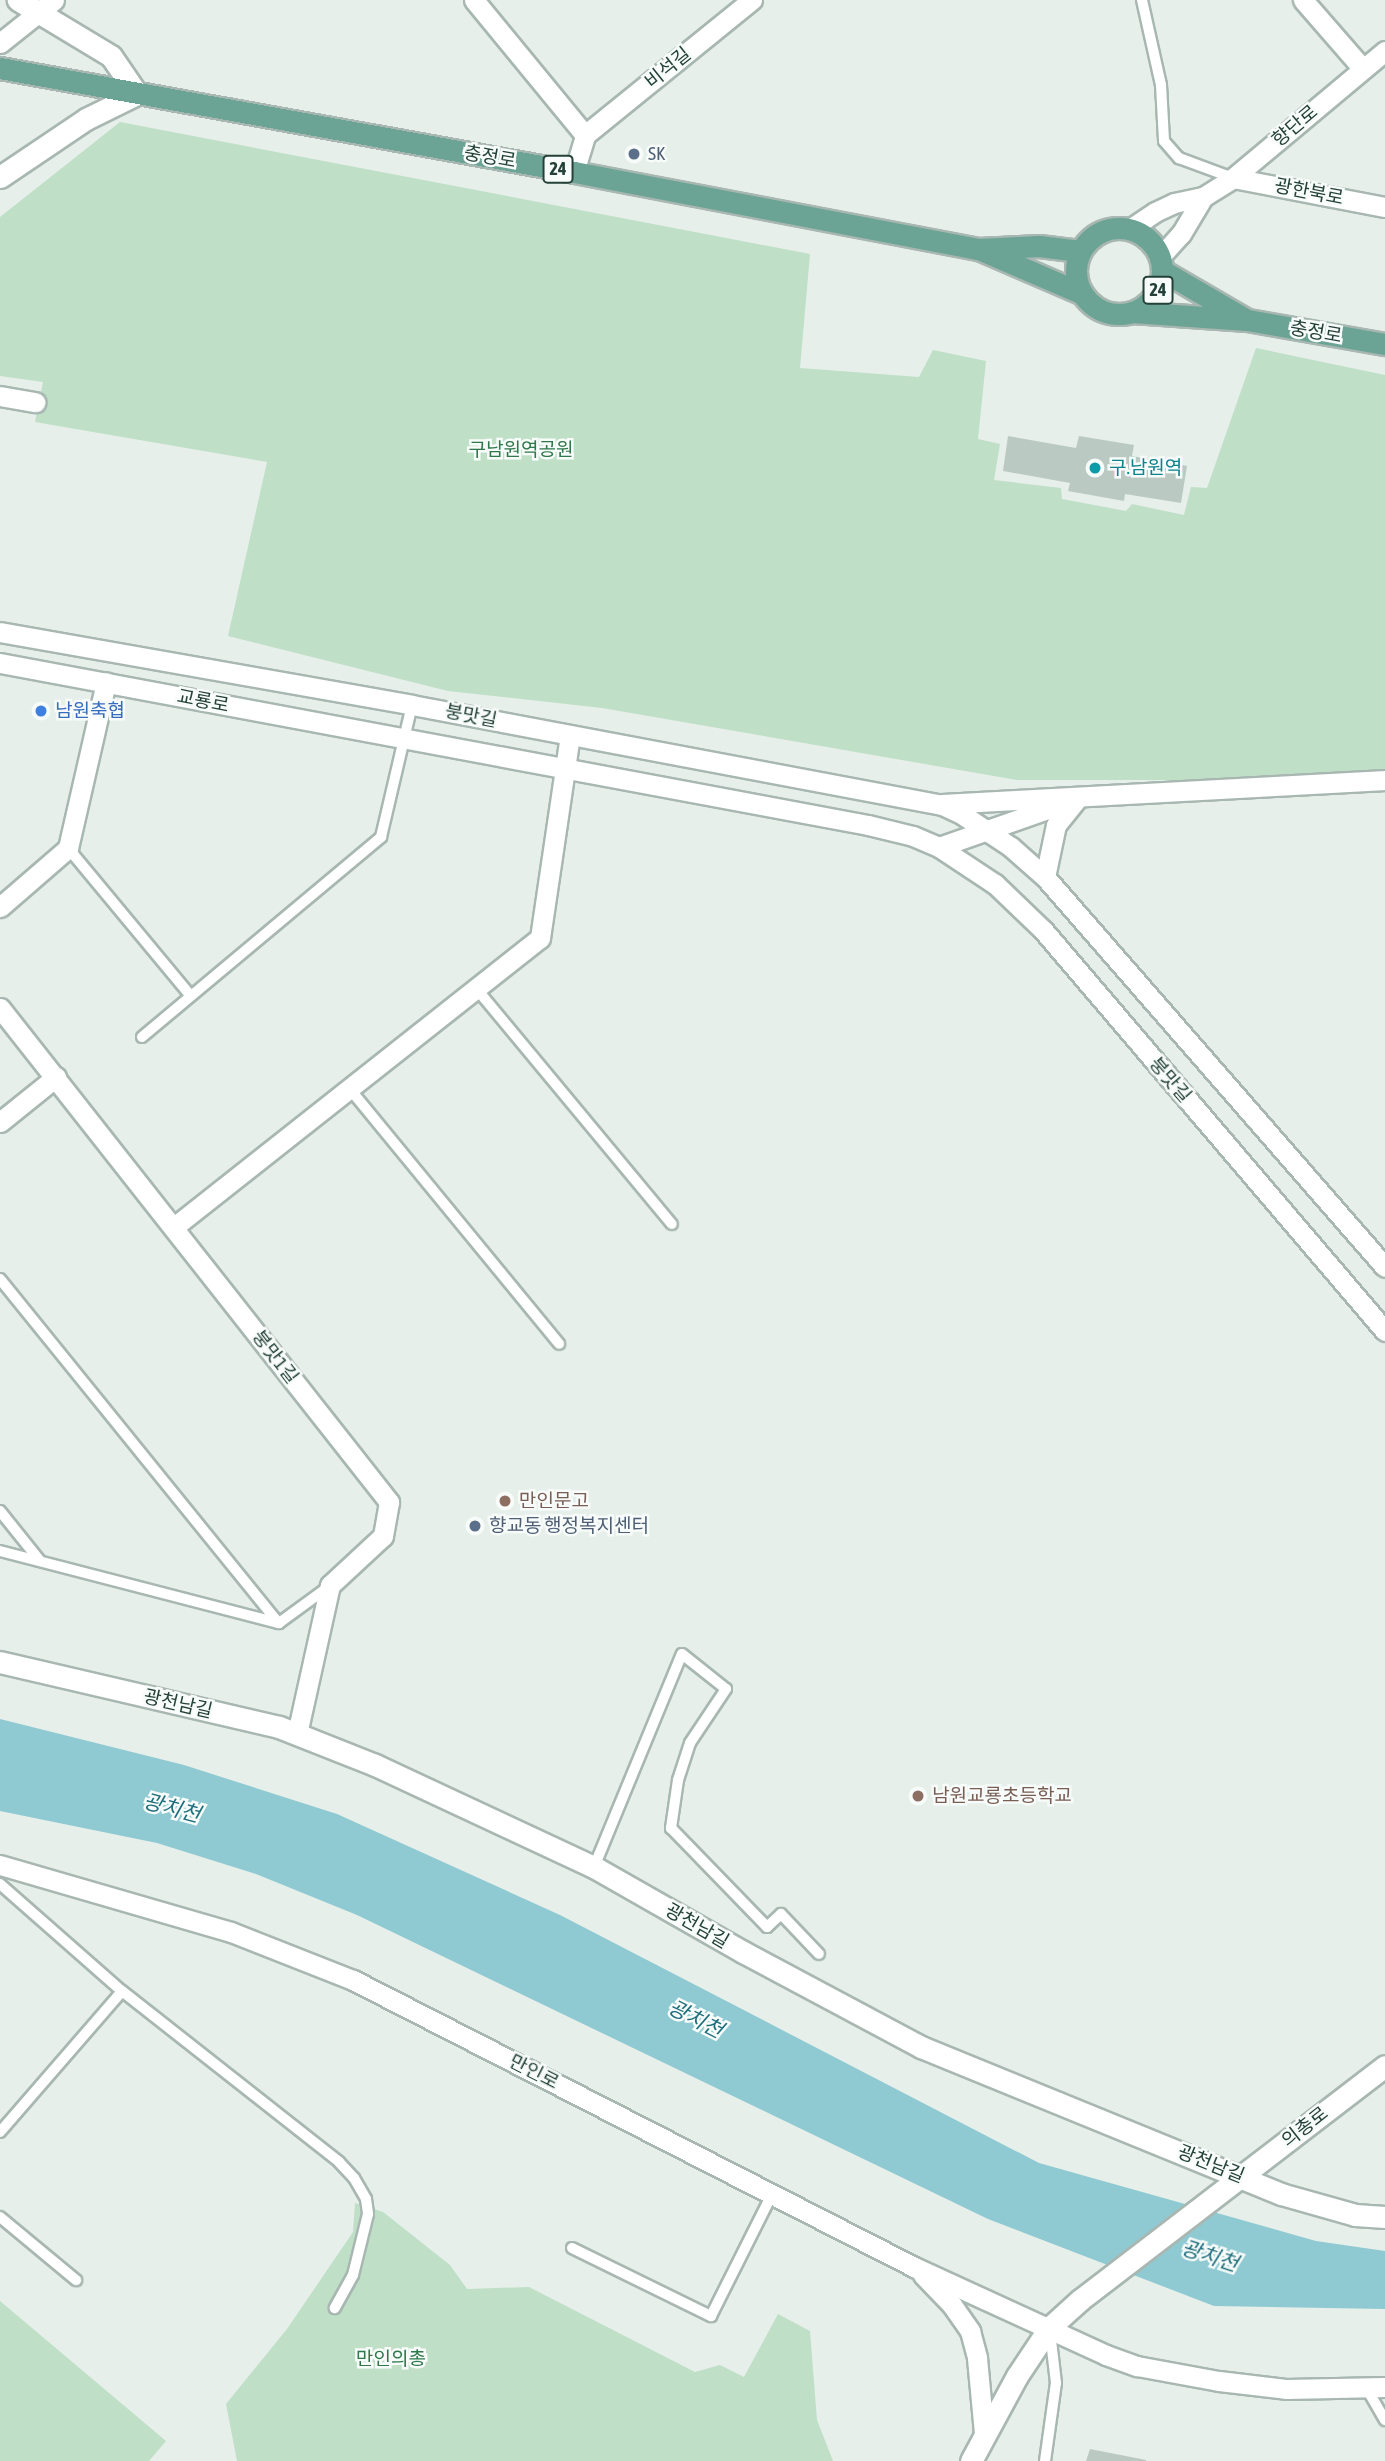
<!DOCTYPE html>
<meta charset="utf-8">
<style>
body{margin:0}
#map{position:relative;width:1385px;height:2461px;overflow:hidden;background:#e6efea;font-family:"Asap Condensed","Noto Sans KR",sans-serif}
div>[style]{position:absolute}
.green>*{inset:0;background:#bfdfc7}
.water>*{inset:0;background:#8fc9d2}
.building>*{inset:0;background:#bbc9c3}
.roads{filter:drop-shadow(2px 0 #a8b7b1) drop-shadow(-2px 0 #a8b7b1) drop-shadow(0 2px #a8b7b1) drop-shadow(0 -2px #a8b7b1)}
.lane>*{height:10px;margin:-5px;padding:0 5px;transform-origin:5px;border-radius:5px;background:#fff}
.street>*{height:19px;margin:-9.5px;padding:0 9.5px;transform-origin:9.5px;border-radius:9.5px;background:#fff}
.secondary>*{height:21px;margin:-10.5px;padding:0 10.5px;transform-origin:10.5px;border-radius:10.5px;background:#fff}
.primary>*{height:21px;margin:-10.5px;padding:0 10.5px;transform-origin:10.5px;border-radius:10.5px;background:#6ba394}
.primary>.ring{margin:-10.5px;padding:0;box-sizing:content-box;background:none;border:21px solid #6ba394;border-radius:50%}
.dots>*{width:19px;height:19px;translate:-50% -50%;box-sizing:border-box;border:4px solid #f7fbf9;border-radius:50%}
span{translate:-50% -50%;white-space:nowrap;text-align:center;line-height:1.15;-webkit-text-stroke:5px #f7fbf9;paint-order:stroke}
.shield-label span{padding:2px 5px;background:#f7fbf9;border:2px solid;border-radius:5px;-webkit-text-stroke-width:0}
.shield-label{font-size:18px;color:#244139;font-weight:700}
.street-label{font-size:19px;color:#244139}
.service-label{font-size:19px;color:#4e5e75}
.left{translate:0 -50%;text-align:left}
.park-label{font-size:19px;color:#2f784a}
.culture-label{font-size:19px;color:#0d838f}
.shop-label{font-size:19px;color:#366cbe}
.education-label{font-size:19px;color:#785e54}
.water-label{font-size:21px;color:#1e6f7d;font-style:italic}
</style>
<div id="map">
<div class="green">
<i style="clip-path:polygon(120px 122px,810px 254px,800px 368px,919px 377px,933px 350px,986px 361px,978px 439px,1000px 444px,994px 480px,1061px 488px,1062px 499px,1126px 511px,1132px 504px,1184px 515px,1191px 487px,1207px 488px,1256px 348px,1385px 375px,1385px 780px,1017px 780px,602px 708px,448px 691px,228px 636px,267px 462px,35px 422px,43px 382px,0 376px,0 217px)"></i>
<i style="clip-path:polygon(355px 2203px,383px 2212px,450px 2265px,467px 2289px,529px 2287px,695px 2372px,720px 2365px,744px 2377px,778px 2314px,810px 2331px,817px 2420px,833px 2461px,237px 2461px,226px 2404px,287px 2329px,353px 2232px)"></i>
<i style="clip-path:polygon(0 2301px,166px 2441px,149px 2461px,0 2461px)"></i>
</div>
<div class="water">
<i style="clip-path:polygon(0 1719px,184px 1765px,337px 1814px,560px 1915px,1039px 2163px,1316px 2241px,1385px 2251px,1385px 2309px,1214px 2306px,988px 2219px,357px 1915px,256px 1874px,157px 1843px,0 1811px)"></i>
</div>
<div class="building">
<i style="clip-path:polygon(1008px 436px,1076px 448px,1079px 436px,1134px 445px,1132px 456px,1187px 466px,1181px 503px,1125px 494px,1124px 501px,1068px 491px,1070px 483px,1003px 471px)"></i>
<i style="clip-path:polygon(1090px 2449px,1146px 2460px,1146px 2461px,1086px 2461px)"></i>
</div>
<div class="roads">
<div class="lane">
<i style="left:1142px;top:0;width:87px;rotate:77.4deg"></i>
<i style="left:1161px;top:85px;width:56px;rotate:86.9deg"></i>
<i style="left:1164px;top:141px;width:23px;rotate:49deg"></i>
<i style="left:1179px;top:158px;width:58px;rotate:20.3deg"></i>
<i style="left:68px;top:848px;width:192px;rotate:50.3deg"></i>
<i style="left:475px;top:987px;width:308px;rotate:50.3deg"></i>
<i style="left:142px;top:1037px;width:312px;rotate:-39.9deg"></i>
<i style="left:381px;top:837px;width:136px;rotate:-76.8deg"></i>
<i style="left:349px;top:1088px;width:331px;rotate:50.6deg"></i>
<i style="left:0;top:1279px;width:443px;rotate:51deg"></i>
<i style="left:0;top:1511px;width:64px;rotate:51.3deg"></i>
<i style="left:0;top:1551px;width:288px;rotate:14.5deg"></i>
<i style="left:279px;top:1623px;width:59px;rotate:-36.1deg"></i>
<i style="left:594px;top:1867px;width:230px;rotate:-67.6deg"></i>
<i style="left:682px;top:1654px;width:56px;rotate:38.5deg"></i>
<i style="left:726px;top:1689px;width:65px;rotate:123.7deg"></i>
<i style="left:690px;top:1743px;width:39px;rotate:108deg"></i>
<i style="left:678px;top:1780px;width:49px;rotate:98.3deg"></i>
<i style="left:671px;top:1828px;width:138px;rotate:45.9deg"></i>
<i style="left:767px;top:1927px;width:19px;rotate:-43deg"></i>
<i style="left:781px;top:1914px;width:55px;rotate:46.5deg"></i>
<i style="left:0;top:1884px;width:162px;rotate:41.3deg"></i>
<i style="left:122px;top:1991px;width:276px;rotate:38.2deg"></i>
<i style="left:339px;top:2162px;width:22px;rotate:47deg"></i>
<i style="left:354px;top:2178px;width:24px;rotate:60deg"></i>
<i style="left:366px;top:2199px;width:15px;rotate:82deg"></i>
<i style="left:368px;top:2214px;width:63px;rotate:103.8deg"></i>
<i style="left:353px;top:2275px;width:38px;rotate:119deg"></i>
<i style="left:0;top:2132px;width:186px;rotate:-49.1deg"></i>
<i style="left:0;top:2217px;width:99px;rotate:39.7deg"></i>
<i style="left:572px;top:2248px;width:155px;rotate:26.1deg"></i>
<i style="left:711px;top:2316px;width:136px;rotate:-63.4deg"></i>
<i style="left:1367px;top:2389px;width:36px;rotate:60deg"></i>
<i style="left:1045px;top:2461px;width:79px;rotate:-82deg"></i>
<i style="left:1056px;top:2383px;width:51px;rotate:-96.7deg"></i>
</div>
<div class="street">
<i style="left:474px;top:0;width:175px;rotate:50.6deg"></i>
<i style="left:1303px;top:0;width:91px;rotate:49deg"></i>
<i style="left:0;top:43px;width:69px;rotate:-38.5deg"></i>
<i style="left:574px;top:172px;width:39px;rotate:-73deg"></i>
<i style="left:585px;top:135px;width:215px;rotate:-39deg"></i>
<i style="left:1233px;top:178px;width:155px;rotate:10.8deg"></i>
<i style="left:1130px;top:229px;width:30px;rotate:-34deg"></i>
<i style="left:1155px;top:212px;width:21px;rotate:-25deg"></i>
<i style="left:1174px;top:203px;width:30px;rotate:-12deg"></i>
<i style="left:1203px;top:197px;width:36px;rotate:-32deg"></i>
<i style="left:1233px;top:178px;width:198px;rotate:-39.9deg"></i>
<i style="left:1160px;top:257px;width:31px;rotate:-48deg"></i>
<i style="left:1181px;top:234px;width:43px;rotate:-59.3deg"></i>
<i style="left:0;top:396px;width:36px;rotate:10deg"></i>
<i style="left:0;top:632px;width:418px;rotate:10deg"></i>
<i style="left:412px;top:705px;width:539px;rotate:10.68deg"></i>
<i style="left:942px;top:805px;width:23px;rotate:25deg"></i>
<i style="left:963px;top:815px;width:58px;rotate:33.7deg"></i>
<i style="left:1011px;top:847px;width:45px;rotate:41.4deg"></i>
<i style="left:1045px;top:877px;width:517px;rotate:48.92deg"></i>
<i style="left:0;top:663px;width:883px;rotate:10.57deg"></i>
<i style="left:868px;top:825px;width:46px;rotate:13.7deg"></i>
<i style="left:913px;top:836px;width:28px;rotate:23deg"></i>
<i style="left:939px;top:847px;width:67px;rotate:33.5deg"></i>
<i style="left:995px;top:884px;width:66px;rotate:43.8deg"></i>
<i style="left:1043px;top:930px;width:527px;rotate:49.54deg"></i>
<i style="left:942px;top:804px;width:444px;rotate:-3.1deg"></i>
<i style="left:939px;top:847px;width:130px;rotate:-19.3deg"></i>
<i style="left:1045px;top:877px;width:53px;rotate:-78.1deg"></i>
<i style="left:1056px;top:825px;width:32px;rotate:-51deg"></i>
<i style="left:0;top:907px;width:90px;rotate:-40.9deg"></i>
<i style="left:68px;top:848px;width:170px;rotate:-77.1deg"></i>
<i style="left:0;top:1008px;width:629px;rotate:51.78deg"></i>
<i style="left:389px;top:1502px;width:35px;rotate:100deg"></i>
<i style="left:383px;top:1536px;width:72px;rotate:137.2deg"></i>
<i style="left:330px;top:1585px;width:153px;rotate:102.5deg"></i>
<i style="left:0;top:1122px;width:72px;rotate:-38.8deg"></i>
<i style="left:174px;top:1227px;width:466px;rotate:-38.3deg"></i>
<i style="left:540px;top:938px;width:205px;rotate:-81.6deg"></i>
<i style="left:0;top:1865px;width:241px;rotate:16.2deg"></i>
<i style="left:231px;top:1932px;width:131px;rotate:21.5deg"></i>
<i style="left:353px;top:1980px;width:630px;rotate:27.09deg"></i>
<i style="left:914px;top:2267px;width:211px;rotate:24.6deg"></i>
<i style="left:1106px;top:2355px;width:33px;rotate:20deg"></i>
<i style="left:1137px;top:2366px;width:83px;rotate:10.4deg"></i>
<i style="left:1219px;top:2381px;width:67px;rotate:6.8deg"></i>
<i style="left:1286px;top:2389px;width:99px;rotate:-1.2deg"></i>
<i style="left:923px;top:2275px;width:42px;rotate:46deg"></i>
<i style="left:952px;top:2305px;width:32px;rotate:55deg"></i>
<i style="left:970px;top:2331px;width:28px;rotate:75deg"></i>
<i style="left:977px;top:2358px;width:75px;rotate:84.7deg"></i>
</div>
<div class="secondary">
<i style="left:0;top:177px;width:104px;rotate:-34deg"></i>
<i style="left:86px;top:119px;width:57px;rotate:-26.1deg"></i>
<i style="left:137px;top:94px;width:46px;rotate:-124.4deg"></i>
<i style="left:111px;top:56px;width:109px;rotate:-148.9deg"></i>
<i style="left:0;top:1662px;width:286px;rotate:13.1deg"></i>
<i style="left:279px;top:1727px;width:103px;rotate:21.6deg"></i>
<i style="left:375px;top:1765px;width:242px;rotate:25deg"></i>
<i style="left:594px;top:1867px;width:172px;rotate:29.7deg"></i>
<i style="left:743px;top:1952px;width:202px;rotate:28.1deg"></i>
<i style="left:921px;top:2047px;width:389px;rotate:22.2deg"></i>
<i style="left:1281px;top:2194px;width:77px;rotate:15.8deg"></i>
<i style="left:1355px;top:2215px;width:30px;rotate:4deg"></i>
<i style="left:971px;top:2461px;width:97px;rotate:-61.6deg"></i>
<i style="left:1017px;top:2376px;width:58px;rotate:-56.3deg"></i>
<i style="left:1049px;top:2328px;width:42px;rotate:-42.1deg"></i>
<i style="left:1080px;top:2300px;width:384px;rotate:-37.5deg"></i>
</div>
<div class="primary">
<i style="left:0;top:68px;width:583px;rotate:10.27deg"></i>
<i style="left:574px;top:172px;width:412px;rotate:10.8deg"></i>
<i style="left:979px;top:249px;width:113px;rotate:23.4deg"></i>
<i class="ring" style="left:1076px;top:228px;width:65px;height:65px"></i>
<i style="left:979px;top:249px;width:60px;rotate:-2.9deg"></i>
<i style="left:1039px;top:246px;width:41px;rotate:7deg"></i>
<i style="left:1163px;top:271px;width:95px;rotate:30.3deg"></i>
<i style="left:1132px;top:312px;width:115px;rotate:4deg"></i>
<i style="left:1247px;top:320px;width:140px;rotate:9.9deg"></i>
</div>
</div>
<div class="dots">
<i style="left:634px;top:154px;background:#5c6f8a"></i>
<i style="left:1095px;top:468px;background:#0f9aa8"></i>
<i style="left:41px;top:711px;background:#3f7fe0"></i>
<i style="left:505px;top:1501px;background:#8d6e63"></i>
<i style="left:475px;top:1526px;background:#5c6f8a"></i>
<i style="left:918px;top:1796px;background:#8d6e63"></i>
</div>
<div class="shield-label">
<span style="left:558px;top:169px">24</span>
<span style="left:1158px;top:290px">24</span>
</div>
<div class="street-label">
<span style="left:668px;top:68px;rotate:-39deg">비석길</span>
<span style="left:1295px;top:126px;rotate:-40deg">향단로</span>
<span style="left:490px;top:157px;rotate:10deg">충정로</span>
<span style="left:1309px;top:192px;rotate:11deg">광한북로</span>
<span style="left:1316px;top:332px;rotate:10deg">충정로</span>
<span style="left:203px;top:701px;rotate:11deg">교룡로</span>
<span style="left:471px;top:716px;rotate:11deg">붕맛길</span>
<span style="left:1170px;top:1080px;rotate:49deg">붕맛길</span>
<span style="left:275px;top:1357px;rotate:52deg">붕맛1길</span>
<span style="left:178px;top:1704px;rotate:13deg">광천남길</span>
<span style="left:697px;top:1926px;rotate:30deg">광천남길</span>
<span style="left:534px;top:2072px;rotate:27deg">만인로</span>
<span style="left:1305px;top:2127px;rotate:-38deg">의총로</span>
<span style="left:1211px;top:2164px;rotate:22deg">광천남길</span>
</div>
<div class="service-label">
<span class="left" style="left:648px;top:154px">SK</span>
<span class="left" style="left:489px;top:1526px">향교동 행정복지센터</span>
</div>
<div class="park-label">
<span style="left:521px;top:450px">구남원역공원</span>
<span style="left:391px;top:2359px">만인의총</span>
</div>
<div class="culture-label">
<span class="left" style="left:1109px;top:468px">구.남원역</span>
</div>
<div class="shop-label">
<span class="left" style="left:55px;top:711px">남원축협</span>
</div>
<div class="education-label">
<span class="left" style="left:519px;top:1501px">만인문고</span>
<span class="left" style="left:932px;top:1796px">남원교룡초등학교</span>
</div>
<div class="water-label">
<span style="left:172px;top:1807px;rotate:15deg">광치천</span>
<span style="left:696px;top:2018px;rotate:27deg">광치천</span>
<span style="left:1210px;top:2255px;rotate:18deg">광치천</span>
</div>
</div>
